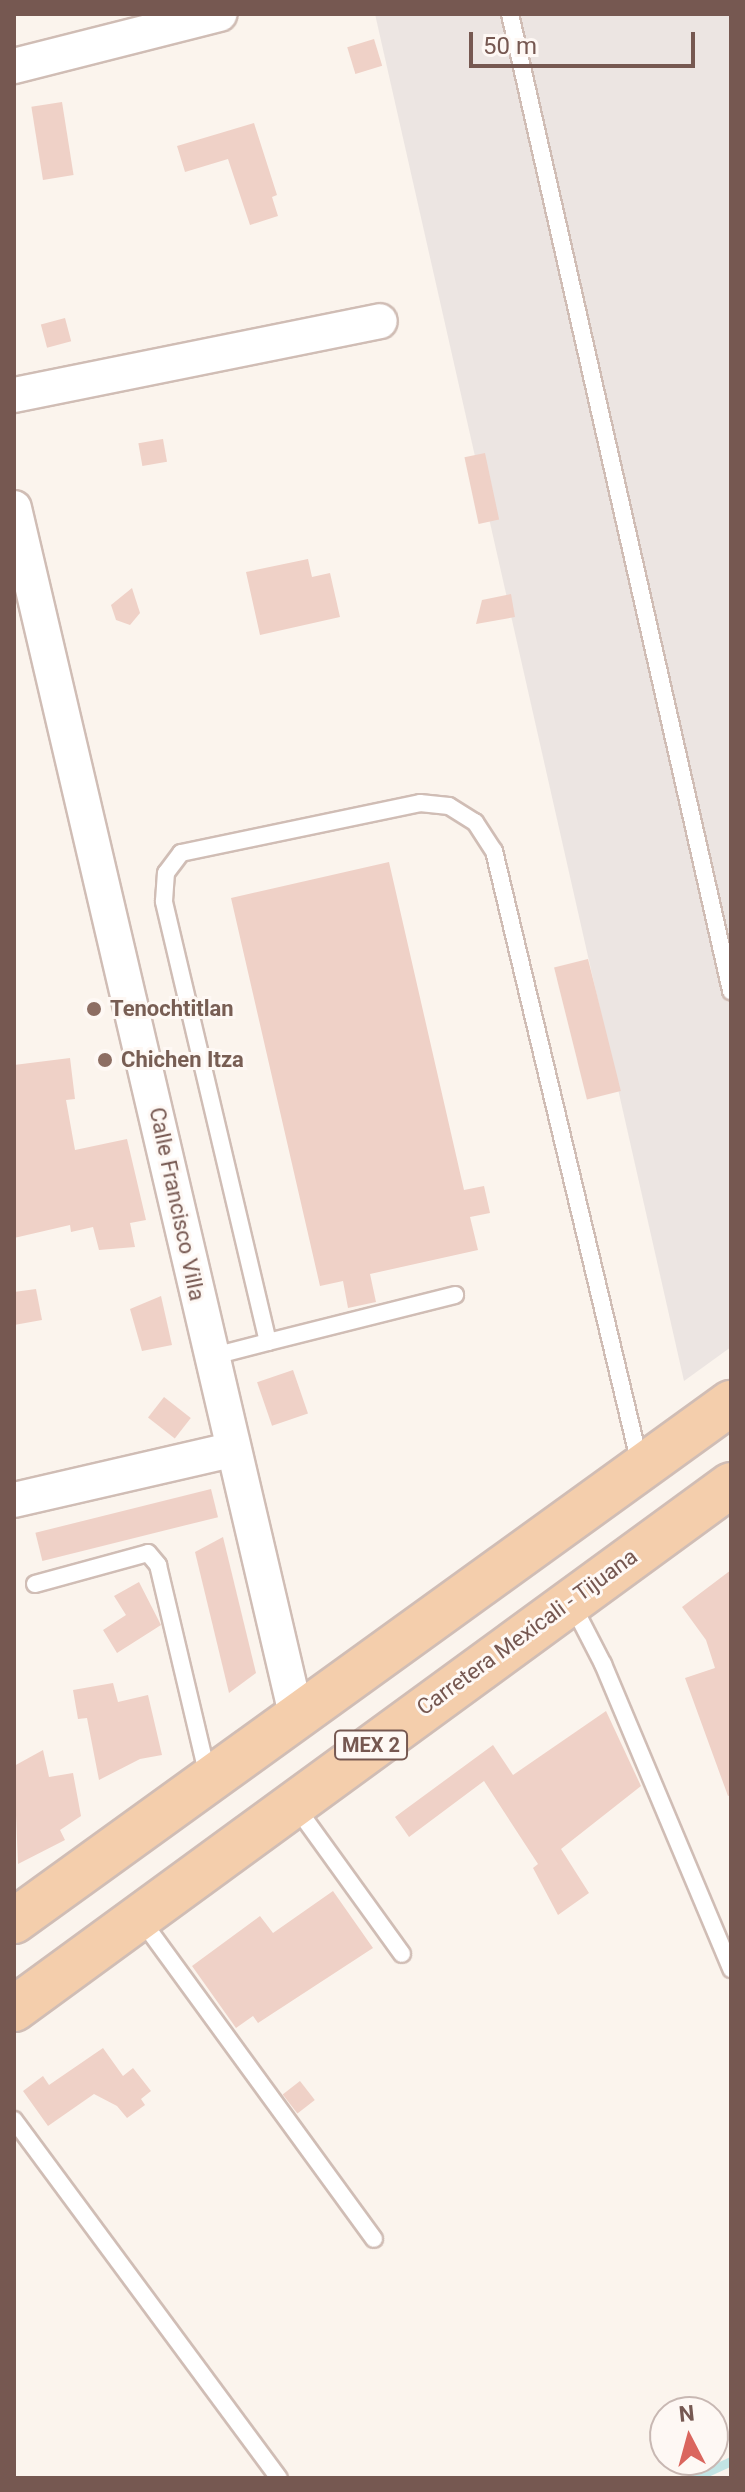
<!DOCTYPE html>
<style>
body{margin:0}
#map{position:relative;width:745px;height:2492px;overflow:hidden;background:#fbf4ed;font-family:Roboto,sans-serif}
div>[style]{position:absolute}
.industrial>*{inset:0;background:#ece5e2}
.stream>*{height:9px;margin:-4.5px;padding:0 4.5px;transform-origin:4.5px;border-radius:4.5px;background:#c2e4e4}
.building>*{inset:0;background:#efd1c7;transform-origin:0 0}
.roads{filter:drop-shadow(2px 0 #d0bdb5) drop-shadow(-2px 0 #d0bdb5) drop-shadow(0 2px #d0bdb5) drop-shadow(0 -2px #d0bdb5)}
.lane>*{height:16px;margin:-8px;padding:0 8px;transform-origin:8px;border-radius:8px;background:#fff}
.street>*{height:34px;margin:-17px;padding:0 17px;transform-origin:17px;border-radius:17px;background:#fff}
.primary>*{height:44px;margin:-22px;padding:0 22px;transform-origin:22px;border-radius:22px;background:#f4ceac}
.dots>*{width:22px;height:22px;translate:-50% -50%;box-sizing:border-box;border:4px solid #fef8f4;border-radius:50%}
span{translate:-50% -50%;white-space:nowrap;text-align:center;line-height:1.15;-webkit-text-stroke:6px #fef8f4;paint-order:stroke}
.shield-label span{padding:2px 6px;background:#fef8f4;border:2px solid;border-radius:6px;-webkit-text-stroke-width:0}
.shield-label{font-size:20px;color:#765851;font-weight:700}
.education-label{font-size:22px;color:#785e54;font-weight:700}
.left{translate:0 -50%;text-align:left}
.street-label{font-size:22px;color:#765851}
.frame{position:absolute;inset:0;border:16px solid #765851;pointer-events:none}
.north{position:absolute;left:649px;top:2396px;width:80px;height:80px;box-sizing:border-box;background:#fef8f4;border:2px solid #c8b8b3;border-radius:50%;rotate:354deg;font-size:22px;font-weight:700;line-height:32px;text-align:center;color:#765851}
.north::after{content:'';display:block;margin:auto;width:28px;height:36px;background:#da665e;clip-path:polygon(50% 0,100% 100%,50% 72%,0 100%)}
.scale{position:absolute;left:469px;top:32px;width:226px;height:36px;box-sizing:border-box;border:4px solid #765851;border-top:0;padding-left:10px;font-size:24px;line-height:28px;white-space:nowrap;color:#765851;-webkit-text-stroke:6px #fef8f4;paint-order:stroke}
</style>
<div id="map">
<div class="industrial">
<i style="clip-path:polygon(375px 14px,731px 14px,731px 1347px,684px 1381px)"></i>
</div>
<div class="stream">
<i style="left:694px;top:2478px;width:41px;rotate:-24.7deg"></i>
</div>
<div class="building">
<i style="left:374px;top:39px;width:28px;height:28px;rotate:73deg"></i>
<i style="left:62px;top:102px;width:74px;height:31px;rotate:81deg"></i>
<i style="clip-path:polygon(254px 123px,277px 195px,272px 197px,278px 216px,250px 225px,228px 159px,185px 172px,177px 146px)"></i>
<i style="left:65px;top:318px;width:24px;height:25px;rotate:75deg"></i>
<i style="left:163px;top:439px;width:23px;height:25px;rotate:80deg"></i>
<i style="left:485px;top:453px;width:68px;height:21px;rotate:78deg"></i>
<i style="clip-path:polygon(308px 559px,312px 577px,330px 573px,340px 617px,260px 635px,246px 572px)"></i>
<i style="clip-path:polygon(132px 588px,140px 613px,130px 625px,116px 620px,111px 605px)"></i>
<i style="clip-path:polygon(511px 594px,515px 617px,476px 624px,482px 600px)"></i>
<i style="clip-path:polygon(389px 862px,464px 1190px,484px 1186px,490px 1213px,470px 1217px,478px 1250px,370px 1274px,376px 1302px,348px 1308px,343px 1281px,320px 1286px,231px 898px)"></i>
<i style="left:588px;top:959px;width:136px;height:35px;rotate:76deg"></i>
<i style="clip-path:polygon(70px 1058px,75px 1099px,66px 1100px,75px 1150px,127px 1139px,146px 1220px,130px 1223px,135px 1247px,99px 1250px,93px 1227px,71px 1232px,70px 1225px,14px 1238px,14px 1065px)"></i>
<i style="clip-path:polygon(36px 1289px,42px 1320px,14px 1325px,14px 1292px)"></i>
<i style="clip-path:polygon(161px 1296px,172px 1345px,142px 1351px,130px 1309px)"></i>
<i style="left:293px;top:1370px;width:46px;height:38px;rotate:71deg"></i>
<i style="left:164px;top:1397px;width:34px;height:26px;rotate:38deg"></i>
<i style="left:211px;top:1489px;width:29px;height:181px;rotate:76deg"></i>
<i style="clip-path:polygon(223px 1537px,256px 1673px,229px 1693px,195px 1552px)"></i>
<i style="clip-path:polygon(731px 1570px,731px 1795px,728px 1796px,685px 1678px,715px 1668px,706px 1640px,682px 1607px)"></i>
<i style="clip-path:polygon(139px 1582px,161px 1625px,117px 1653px,103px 1630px,126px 1615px,114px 1596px)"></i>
<i style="clip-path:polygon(113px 1683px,118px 1702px,148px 1695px,162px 1755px,140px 1759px,99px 1780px,87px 1718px,78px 1719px,73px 1690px)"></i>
<i style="clip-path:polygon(606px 1711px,641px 1786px,561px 1849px,589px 1893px,558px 1915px,533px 1868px,538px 1864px,484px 1781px,409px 1837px,395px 1817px,493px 1745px,513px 1775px)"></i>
<i style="clip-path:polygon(43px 1750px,49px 1777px,73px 1773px,81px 1816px,60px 1830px,65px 1840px,18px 1864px,14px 1766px)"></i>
<i style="clip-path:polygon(333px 1891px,373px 1948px,258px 2023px,253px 2016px,236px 2028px,192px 1966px,260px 1916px,273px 1933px)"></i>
<i style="clip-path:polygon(103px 2048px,123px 2076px,133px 2068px,151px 2091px,141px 2099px,145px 2105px,127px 2118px,117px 2106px,94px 2094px,48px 2126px,23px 2091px,43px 2076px,49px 2085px)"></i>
<i style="left:300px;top:2081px;width:24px;height:22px;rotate:52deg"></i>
</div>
<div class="roads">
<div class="lane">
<i style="left:510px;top:14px;width:1002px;rotate:77.25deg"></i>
<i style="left:268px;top:1342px;width:193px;rotate:-14.1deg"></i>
<i style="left:210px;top:1357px;width:60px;rotate:-14.5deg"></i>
<i style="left:268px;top:1342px;width:453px;rotate:-103.3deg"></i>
<i style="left:164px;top:901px;width:28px;rotate:-86deg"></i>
<i style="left:166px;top:873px;width:25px;rotate:-53deg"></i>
<i style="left:181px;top:853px;width:244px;rotate:-11.8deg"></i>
<i style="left:420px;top:803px;width:29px;rotate:6deg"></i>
<i style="left:449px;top:806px;width:31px;rotate:32deg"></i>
<i style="left:475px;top:822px;width:35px;rotate:57deg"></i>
<i style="left:494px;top:851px;width:630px;rotate:76.6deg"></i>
<i style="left:35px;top:1584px;width:117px;rotate:-15.3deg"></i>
<i style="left:148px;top:1553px;width:16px;rotate:50deg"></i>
<i style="left:158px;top:1565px;width:218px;rotate:76.7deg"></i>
<i style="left:571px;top:1602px;width:70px;rotate:62.7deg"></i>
<i style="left:603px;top:1664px;width:331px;rotate:67.2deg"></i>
<i style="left:296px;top:1807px;width:181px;rotate:54.2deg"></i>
<i style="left:140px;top:1918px;width:397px;rotate:53.9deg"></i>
<i style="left:14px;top:2120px;width:445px;rotate:53.5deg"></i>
</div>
<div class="street">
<i style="left:14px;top:66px;width:212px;rotate:-14.2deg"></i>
<i style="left:14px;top:395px;width:373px;rotate:-11.4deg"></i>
<i style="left:14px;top:508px;width:1239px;rotate:76.84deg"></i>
<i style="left:14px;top:1500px;width:222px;rotate:-13deg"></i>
</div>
<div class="primary">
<i style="left:14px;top:1921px;width:885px;rotate:-35.85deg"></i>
<i style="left:14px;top:2009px;width:888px;rotate:-36.16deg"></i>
</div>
</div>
<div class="dots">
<i style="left:94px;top:1009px;background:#8d6e63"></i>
<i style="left:105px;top:1060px;background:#8d6e63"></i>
</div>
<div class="shield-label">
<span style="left:371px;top:1745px">MEX 2</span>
</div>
<div class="education-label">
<span class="left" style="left:110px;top:1009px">Tenochtitlan</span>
<span class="left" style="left:121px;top:1060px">Chichen Itza</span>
</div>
<div class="street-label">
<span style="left:177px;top:1204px;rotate:78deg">Calle Francisco Villa</span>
<span style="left:527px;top:1632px;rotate:-36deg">Carretera Mexicali - Tijuana</span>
</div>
<div class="frame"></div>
<div class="north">N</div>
<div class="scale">50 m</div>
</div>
